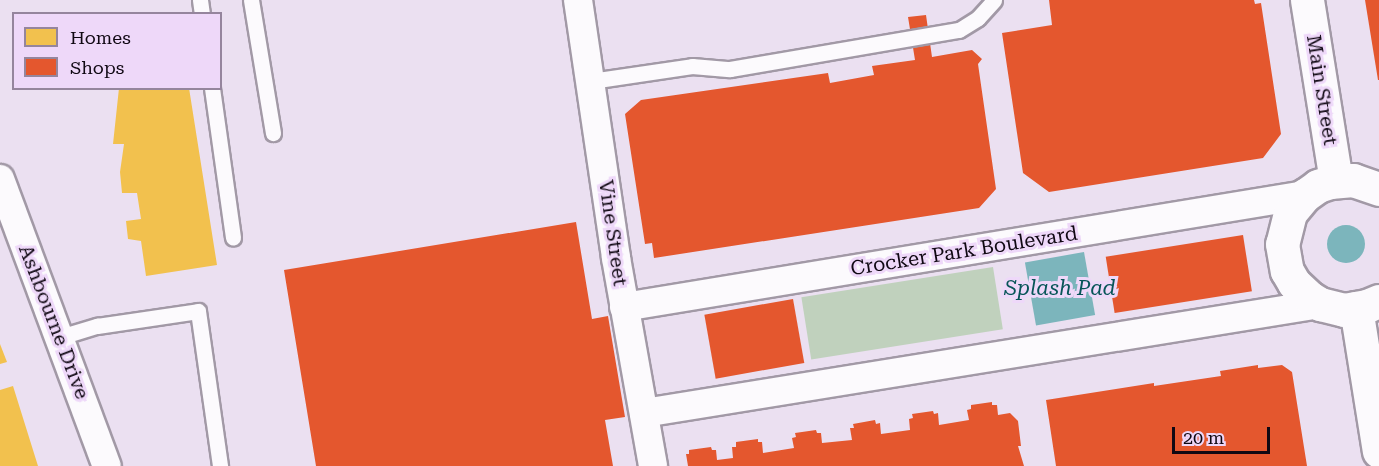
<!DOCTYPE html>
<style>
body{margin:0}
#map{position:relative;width:1379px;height:466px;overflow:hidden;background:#ebe0f1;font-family:"Roboto Serif",serif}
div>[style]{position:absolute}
.green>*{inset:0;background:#c0d1bd;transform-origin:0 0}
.water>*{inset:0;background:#7cb5bc;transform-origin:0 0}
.round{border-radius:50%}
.homes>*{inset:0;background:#f2c14e}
.shops>*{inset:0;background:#e4572e;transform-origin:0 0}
.roads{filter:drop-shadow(2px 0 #a299a6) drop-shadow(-2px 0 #a299a6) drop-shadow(0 2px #a299a6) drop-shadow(0 -2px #a299a6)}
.lane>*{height:15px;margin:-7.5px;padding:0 7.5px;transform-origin:7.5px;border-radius:7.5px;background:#fcfafd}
.street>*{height:28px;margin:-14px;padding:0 14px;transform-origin:14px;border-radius:14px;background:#fcfafd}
.secondary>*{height:33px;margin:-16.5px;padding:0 16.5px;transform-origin:16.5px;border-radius:16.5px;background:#fcfafd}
span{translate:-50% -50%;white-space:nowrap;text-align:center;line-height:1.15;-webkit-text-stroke:6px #eed8f9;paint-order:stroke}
.street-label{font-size:20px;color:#100813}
.water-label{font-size:21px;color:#075558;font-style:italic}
.legend{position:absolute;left:12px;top:12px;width:210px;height:78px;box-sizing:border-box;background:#eed8f9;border:2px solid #95859d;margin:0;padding:8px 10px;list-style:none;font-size:18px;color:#100813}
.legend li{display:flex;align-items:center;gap:12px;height:30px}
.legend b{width:30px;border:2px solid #95859d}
.scale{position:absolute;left:1172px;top:427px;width:98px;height:27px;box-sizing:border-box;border:3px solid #100813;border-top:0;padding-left:8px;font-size:18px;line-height:21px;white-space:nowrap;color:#100813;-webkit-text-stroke:4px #eed8f9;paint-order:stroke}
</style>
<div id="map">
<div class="green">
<i style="left:993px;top:267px;width:63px;height:194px;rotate:81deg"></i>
</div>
<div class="water">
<i class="round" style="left:1327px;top:225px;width:38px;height:38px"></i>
<i style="left:1084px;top:252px;width:64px;height:60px;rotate:80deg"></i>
</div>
<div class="homes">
<i style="clip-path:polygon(119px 88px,189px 88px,217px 265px,146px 276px,141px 241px,128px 239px,126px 221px,141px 219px,137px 193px,122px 193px,120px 172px,124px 144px,113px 144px)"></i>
<i style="clip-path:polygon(0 344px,7px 362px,0 364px)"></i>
<i style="clip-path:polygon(13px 386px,38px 466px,0 466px,0 390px)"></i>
</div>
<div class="shops">
<i style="clip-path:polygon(1049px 0,1254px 0,1255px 4px,1261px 3px,1281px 134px,1263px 158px,1049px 192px,1023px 173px,1002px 33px,1052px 25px)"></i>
<i style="clip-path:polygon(1365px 0,1379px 0,1379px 80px,1378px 80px)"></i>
<i style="clip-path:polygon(926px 15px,932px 57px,972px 50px,982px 59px,978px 64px,996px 189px,979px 208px,654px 258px,652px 243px,645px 244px,625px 114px,641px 100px,828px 73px,830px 83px,874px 75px,872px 66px,915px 60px,908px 17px)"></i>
<i style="clip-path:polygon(576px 222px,592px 319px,608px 316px,625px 417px,605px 420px,613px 466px,316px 466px,284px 270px)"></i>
<i style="left:1243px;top:235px;width:57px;height:139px;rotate:81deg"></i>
<i style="left:793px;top:299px;width:65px;height:90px;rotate:80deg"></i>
<i style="clip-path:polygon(1258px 365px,1258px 368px,1282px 365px,1292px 372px,1307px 466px,1056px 466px,1046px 400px,1154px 383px,1154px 386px,1221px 376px,1220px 371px)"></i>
<i style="clip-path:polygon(992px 402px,992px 405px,997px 405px,998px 415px,1010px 413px,1018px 421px,1021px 446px,1018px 446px,1024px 466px,688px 466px,686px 454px,689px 454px,689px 450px,711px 447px,712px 450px,716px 450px,717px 460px,733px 458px,732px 447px,736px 447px,736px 442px,758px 439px,758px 442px,762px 442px,763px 453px,794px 448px,792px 438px,796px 437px,795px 433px,816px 430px,817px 433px,821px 433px,822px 443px,852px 440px,850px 428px,854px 428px,853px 424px,875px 420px,876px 424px,880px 423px,881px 434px,910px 430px,909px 419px,913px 418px,912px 414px,933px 411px,934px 414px,938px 413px,939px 425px,969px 420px,967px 410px,971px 409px,971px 405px)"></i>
</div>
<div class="roads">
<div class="lane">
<i style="left:200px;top:0;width:14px;rotate:82deg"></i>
<i style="left:251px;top:0;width:135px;rotate:80.6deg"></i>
<i style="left:591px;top:81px;width:102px;rotate:-8.4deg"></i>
<i style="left:692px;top:66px;width:38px;rotate:5deg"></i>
<i style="left:730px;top:69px;width:232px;rotate:-9.7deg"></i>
<i style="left:959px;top:30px;width:22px;rotate:-32deg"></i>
<i style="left:978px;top:18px;width:24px;rotate:-48deg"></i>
<i style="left:212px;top:88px;width:151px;rotate:82deg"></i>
<i style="left:60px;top:337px;width:39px;rotate:-17deg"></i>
<i style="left:97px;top:326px;width:102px;rotate:-8.4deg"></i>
<i style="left:198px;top:311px;width:157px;rotate:81.9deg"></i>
</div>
<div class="street">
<i style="left:578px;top:0;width:261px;rotate:81.6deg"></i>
<i style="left:616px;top:258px;width:211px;rotate:79.9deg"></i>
<i style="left:0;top:179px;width:306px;rotate:69.6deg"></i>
<i style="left:624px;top:307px;width:690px;rotate:-9.34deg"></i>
<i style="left:644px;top:413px;width:685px;rotate:-9.16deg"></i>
</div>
<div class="secondary">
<i style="left:1307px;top:0;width:183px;rotate:80.9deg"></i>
<i style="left:1379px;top:189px;width:28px;rotate:-161deg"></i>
<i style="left:1353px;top:180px;width:23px;rotate:175deg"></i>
<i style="left:1330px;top:182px;width:13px;rotate:162deg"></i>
<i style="left:1318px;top:186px;width:16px;rotate:145deg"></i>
<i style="left:1305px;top:195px;width:23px;rotate:130deg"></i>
<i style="left:1290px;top:213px;width:32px;rotate:104deg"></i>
<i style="left:1282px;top:244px;width:27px;rotate:80deg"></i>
<i style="left:1287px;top:271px;width:14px;rotate:60deg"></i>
<i style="left:1294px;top:283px;width:22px;rotate:43deg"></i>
<i style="left:1310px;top:298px;width:12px;rotate:31deg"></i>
<i style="left:1320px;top:304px;width:25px;rotate:14deg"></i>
<i style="left:1344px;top:310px;width:23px;rotate:-10deg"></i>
<i style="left:1367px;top:306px;width:13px;rotate:-23deg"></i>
<i style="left:1356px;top:308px;width:145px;rotate:80.9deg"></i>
</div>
</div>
<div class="street-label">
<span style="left:1322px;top:90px;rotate:81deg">Main Street</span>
<span style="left:613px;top:233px;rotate:82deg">Vine Street</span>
<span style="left:964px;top:251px;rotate:-9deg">Crocker Park Boulevard</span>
<span style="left:54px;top:322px;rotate:69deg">Ashbourne Drive</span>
</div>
<div class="water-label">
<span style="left:1060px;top:288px">Splash Pad</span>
</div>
<ul class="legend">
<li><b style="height:16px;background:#f2c14e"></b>Homes</li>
<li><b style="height:16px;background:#e4572e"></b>Shops</li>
</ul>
<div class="scale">20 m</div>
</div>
